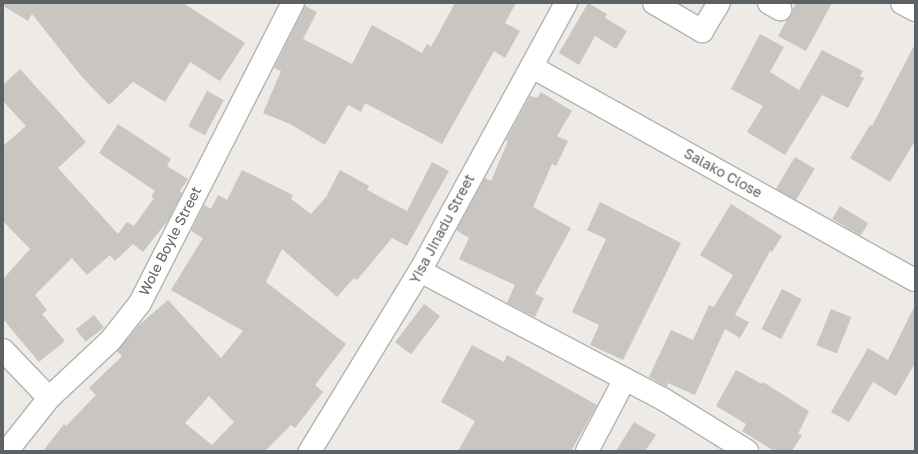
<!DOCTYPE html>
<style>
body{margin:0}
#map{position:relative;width:918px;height:454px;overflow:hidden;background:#eeeae5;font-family:"Golos Text",sans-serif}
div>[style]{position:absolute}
.building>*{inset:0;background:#c9c5c1;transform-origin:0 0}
.roads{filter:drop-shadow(1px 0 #b0b3b6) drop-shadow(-1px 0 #b0b3b6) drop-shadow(0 1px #b0b3b6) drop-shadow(0 -1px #b0b3b6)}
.minor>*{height:22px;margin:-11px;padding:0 11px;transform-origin:11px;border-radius:11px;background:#fff}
span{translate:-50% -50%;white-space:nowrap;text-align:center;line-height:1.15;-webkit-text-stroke:3px #fff;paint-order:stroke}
.street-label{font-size:14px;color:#5c6164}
.frame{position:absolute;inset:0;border:4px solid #5c6164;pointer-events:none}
</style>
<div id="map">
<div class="building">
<i style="clip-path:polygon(3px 3px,183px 3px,245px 43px,220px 81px,190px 62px,165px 102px,133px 82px,109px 105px,82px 77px,32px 14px,28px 21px,3px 6px)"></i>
<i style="clip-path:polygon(455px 3px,516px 3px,505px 23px,520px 31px,505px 58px,494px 51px,442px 144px,365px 103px,361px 112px,348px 105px,325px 145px,290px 124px,263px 113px,281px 71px,274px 68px,305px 6px,317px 12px,303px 39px,352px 64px,372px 25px,422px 53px,427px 44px,431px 47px)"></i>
<i style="clip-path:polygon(588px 3px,607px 14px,605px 18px,627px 31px,616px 49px,595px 36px,579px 65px,559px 53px)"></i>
<i style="clip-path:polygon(796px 3px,832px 3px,806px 51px,778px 36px)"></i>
<i style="clip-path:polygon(760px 34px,784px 47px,770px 72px,799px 90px,822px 50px,863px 71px,860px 76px,864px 78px,848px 108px,822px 95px,785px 155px,747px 132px,763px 106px,731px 89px)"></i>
<i style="clip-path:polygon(915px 44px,915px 141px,890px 182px,850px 158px,870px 125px,872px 126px)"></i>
<i style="clip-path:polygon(20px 69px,86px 142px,58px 168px,118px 234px,127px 222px,134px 226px,154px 198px,151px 197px,155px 191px,99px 153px,118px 124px,171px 159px,167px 166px,188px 179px,180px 191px,182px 193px,169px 219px,143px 252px,133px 244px,115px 261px,110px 255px,87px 275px,72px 258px,35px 295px,47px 310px,42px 314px,65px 341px,39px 362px,3px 319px,3px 279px,30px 249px,3px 221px,3px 146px,26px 126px,3px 101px,3px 85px)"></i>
<i style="left:207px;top:91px;width:19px;height:40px;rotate:28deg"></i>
<i style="clip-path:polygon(541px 92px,572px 111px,557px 136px,568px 141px,556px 166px,552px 164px,533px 207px,571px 228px,535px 294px,544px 298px,535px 317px,507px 303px,515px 285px,459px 259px,469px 238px,456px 230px,485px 178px,491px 181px,508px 141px,506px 140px,530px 96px,537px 98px)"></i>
<i style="left:795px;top:157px;width:23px;height:37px;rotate:31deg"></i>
<i style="clip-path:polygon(evenodd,432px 162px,449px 171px,407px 246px,392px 238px,357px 280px,354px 278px,337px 297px,282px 249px,266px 282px,346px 344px,315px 385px,323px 392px,295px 428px,291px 425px,265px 451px,43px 451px,64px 424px,66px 426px,96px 395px,89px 388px,122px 356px,117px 351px,139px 325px,168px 300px,221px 358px,243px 331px,171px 290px,203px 238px,191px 231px,204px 205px,211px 209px,218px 195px,227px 200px,242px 170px,293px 195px,291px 199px,311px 214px,326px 197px,340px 170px,369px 186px,367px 190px,407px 211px,432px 162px,209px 396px,234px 422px,212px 445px,185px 423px,209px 396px)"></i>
<i style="clip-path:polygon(600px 202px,681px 243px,623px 360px,590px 345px,599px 325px,572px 312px,606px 239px,587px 230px)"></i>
<i style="clip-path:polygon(731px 204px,782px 236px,772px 252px,770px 251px,735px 315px,749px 322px,740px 338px,725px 329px,695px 395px,668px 383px,667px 387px,649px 377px,671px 330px,693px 340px,709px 305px,714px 307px,733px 275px,700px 255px)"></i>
<i style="left:840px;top:206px;width:33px;height:15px;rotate:31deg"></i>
<i style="left:782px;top:289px;width:22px;height:45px;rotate:27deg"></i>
<i style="left:424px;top:304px;width:20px;height:48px;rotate:37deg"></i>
<i style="clip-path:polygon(915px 305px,915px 363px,896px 396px,873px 382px,849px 422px,831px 412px,868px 348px,888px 360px)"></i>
<i style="left:831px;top:309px;width:22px;height:39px;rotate:22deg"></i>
<i style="left:94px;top:315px;width:16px;height:23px;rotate:52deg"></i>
<i style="clip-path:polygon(472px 345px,504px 362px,507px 355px,597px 405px,571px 451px,458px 451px,475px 421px,441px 402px)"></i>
<i style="clip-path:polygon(736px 370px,762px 384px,763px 382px,809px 411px,798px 434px,802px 435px,792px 451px,774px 451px,742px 431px,746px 424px,716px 406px)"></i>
<i style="clip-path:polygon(634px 422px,656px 435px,645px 451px,616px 451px)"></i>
</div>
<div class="roads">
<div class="minor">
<i style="left:654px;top:3px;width:56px;rotate:30.3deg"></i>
<i style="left:702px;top:31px;width:33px;rotate:-59deg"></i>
<i style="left:769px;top:3px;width:13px;rotate:29deg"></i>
<i style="left:902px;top:3px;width:15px;rotate:28deg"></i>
<i style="left:532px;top:67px;width:438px;rotate:29.1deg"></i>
<i style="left:420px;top:271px;width:275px;rotate:27.8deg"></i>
<i style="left:663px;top:399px;width:99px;rotate:31.8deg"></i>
<i style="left:3px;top:350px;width:66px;rotate:46.2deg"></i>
<i style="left:7px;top:451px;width:68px;rotate:-51.6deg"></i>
<i style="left:49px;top:398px;width:83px;rotate:-43.1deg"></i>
<i style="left:110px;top:341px;width:48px;rotate:-51.7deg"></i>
<i style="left:140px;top:303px;width:337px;rotate:-63deg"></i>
<i style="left:310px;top:451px;width:211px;rotate:-58.6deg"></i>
<i style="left:420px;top:271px;width:305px;rotate:-61.4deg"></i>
<i style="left:587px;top:451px;width:81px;rotate:-62.2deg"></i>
</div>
</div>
<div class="street-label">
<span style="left:723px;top:173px;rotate:29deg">Salako Close</span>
<span style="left:442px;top:229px;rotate:-62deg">Yisa Jinadu Street</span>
<span style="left:170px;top:241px;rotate:-63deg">Wole Boyle Street</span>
</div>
<div class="frame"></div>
</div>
